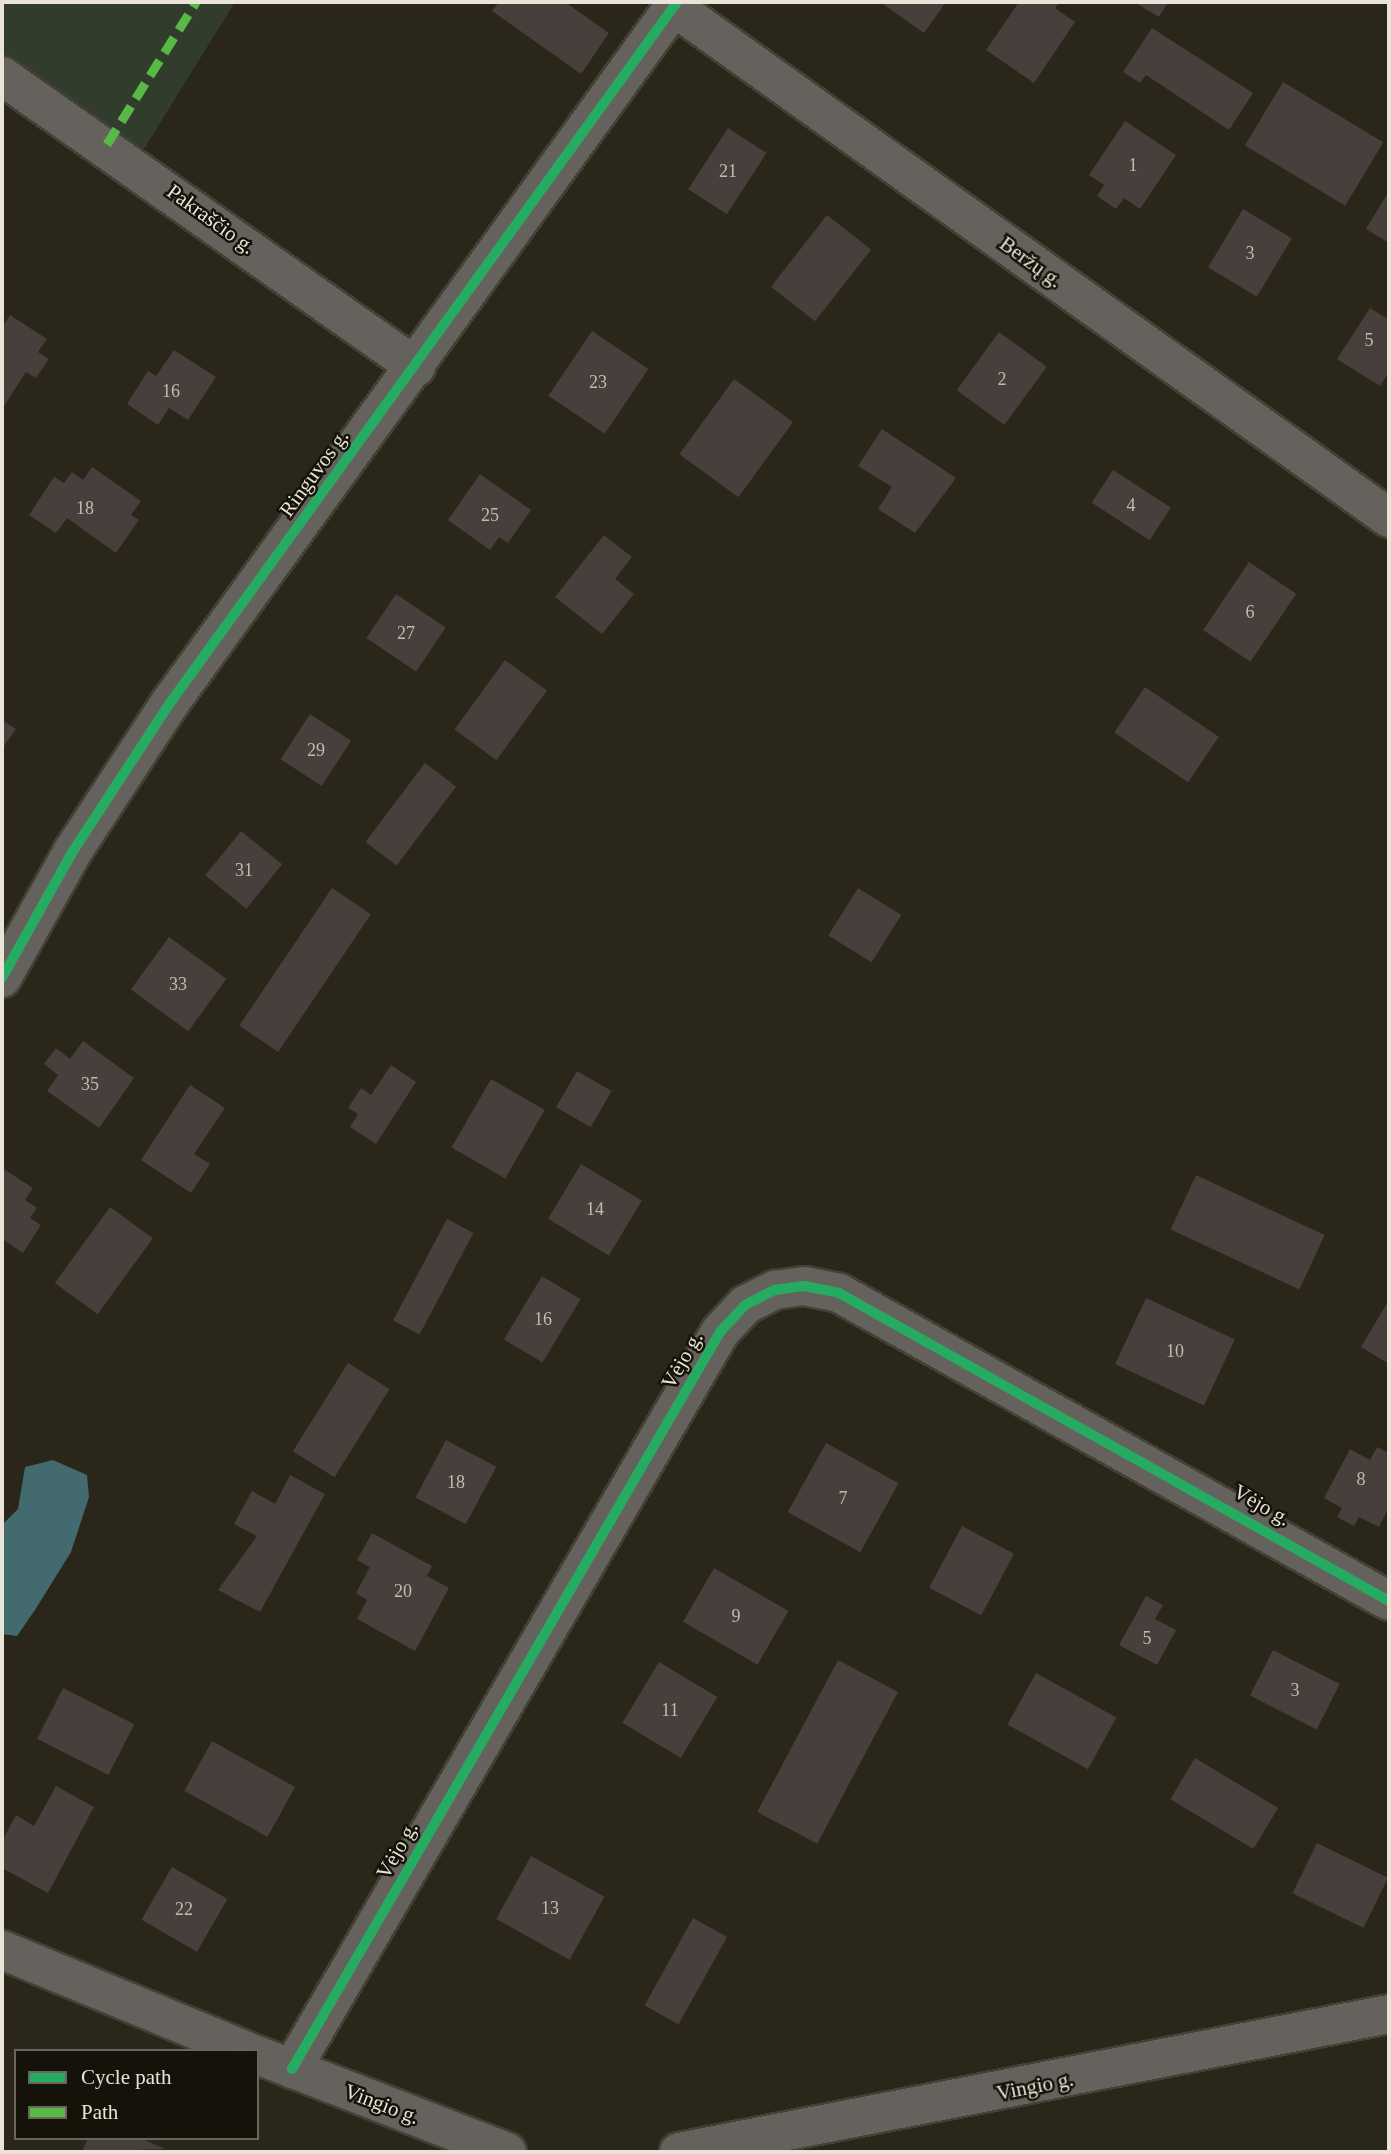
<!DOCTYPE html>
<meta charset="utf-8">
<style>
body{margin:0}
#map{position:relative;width:1391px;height:2154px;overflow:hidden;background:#2a261a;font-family:"Times New Roman",serif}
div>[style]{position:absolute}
.green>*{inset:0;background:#323c2c}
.water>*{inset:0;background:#436a6e}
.building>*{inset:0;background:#463f3c;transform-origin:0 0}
.roads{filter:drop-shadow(2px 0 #434036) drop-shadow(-2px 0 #434036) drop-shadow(0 2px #434036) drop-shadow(0 -2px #434036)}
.minor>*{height:38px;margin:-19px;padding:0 19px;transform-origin:19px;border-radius:19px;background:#65625d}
.quiet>*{height:9px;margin-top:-4.5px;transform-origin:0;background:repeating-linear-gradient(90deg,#58b947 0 18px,transparent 0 27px)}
.cycleway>*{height:10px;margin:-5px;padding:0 5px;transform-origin:5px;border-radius:5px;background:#26ab63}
span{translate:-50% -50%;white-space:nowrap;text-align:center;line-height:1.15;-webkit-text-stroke:5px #151209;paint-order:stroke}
.number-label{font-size:18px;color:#c0bbb0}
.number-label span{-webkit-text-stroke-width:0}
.street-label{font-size:21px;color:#e9e4d7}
.frame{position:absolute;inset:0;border:4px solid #e9e4d7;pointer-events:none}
.legend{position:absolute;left:14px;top:2049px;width:245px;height:91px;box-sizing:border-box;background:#151209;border:2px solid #6a665b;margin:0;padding:9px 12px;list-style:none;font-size:21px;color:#e9e4d7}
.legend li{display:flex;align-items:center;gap:14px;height:35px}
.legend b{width:35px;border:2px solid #6a665b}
</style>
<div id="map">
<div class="green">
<i style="clip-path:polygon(2px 2px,235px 2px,144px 149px,2px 56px)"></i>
</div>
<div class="water">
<i style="clip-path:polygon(53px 1460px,87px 1475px,89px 1497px,71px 1552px,35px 1610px,17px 1636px,2px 1634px,2px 1525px,18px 1509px,25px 1467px)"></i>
</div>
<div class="building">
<i style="clip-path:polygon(499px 2px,565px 2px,609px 33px,581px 74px,492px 11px)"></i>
<i style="clip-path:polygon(880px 2px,946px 2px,924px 33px)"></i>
<i style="clip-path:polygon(1019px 2px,1060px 2px,1055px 8px,1075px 22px,1034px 83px,986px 50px)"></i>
<i style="clip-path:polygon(1134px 2px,1168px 2px,1159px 17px)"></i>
<i style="clip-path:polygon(1152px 28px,1253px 93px,1229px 130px,1146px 75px,1140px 83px,1123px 72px)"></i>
<i style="left:1283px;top:82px;width:117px;height:74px;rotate:31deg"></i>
<i style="clip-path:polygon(1125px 121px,1176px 155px,1140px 209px,1124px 198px,1116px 209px,1097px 196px,1104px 185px,1089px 175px)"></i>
<i style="left:728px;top:128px;width:46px;height:73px;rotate:33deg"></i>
<i style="clip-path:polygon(1389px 191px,1389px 243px,1366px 229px)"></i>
<i style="left:1243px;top:209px;width:57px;height:68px;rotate:31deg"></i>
<i style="left:827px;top:215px;width:56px;height:91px;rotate:38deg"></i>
<i style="clip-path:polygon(1370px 308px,1389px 320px,1389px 372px,1380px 386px,1337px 359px)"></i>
<i style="clip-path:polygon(10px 315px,47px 339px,38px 352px,49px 359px,36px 378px,26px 372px,2px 409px,2px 327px)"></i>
<i style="left:592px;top:331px;width:68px;height:78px;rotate:34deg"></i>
<i style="left:999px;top:332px;width:59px;height:72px;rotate:36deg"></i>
<i style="clip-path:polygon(174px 350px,216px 377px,188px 420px,169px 408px,158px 425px,127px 404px,148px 371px,156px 376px)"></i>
<i style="left:734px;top:379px;width:73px;height:93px;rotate:36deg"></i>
<i style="clip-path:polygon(882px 429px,956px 478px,915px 533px,878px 509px,892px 487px,858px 466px)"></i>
<i style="clip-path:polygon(92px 467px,141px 501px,131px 515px,139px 520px,116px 553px,67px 518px,56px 533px,29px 515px,54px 477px,64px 483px,72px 472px,83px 480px)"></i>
<i style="left:1113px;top:470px;width:69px;height:39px;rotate:33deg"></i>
<i style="clip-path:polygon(480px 474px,531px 510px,508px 543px,499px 537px,490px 550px,448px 520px)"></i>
<i style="clip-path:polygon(604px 535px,632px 557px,615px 579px,634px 594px,602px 634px,555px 597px)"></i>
<i style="left:1249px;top:562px;width:57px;height:82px;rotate:34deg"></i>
<i style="left:396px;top:594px;width:60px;height:53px;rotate:34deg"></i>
<i style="left:505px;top:660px;width:52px;height:86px;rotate:36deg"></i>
<i style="left:1145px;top:687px;width:89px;height:55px;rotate:34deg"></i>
<i style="left:310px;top:714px;width:49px;height:54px;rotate:33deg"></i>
<i style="clip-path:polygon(2px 720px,16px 729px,2px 749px)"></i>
<i style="left:425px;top:763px;width:39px;height:99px;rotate:37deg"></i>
<i style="left:241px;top:831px;width:53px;height:57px;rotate:39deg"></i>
<i style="left:332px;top:888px;width:47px;height:166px;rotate:34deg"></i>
<i style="left:858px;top:888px;width:51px;height:56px;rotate:32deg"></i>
<i style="left:169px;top:937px;width:71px;height:65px;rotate:36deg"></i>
<i style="clip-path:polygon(83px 1041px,134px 1078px,99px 1128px,47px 1091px,58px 1075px,44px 1064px,56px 1048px,70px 1059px)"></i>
<i style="clip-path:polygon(391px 1065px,416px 1082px,376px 1144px,350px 1127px,358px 1114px,348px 1108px,361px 1088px,371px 1095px)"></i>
<i style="left:577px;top:1071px;width:40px;height:42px;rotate:30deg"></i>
<i style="left:491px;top:1079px;width:62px;height:79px;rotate:30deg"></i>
<i style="clip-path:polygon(190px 1085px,225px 1108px,194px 1154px,210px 1164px,191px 1193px,141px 1160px)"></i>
<i style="left:581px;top:1164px;width:71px;height:64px;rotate:31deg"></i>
<i style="clip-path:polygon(2px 1168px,33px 1188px,25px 1200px,37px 1208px,30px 1218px,41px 1225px,23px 1253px,2px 1239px)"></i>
<i style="left:1196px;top:1175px;width:142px;height:60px;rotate:25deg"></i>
<i style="left:110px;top:1207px;width:53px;height:94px;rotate:36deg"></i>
<i style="left:447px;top:1219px;width:30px;height:115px;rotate:28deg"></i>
<i style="left:542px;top:1276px;width:45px;height:74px;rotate:31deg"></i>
<i style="left:1146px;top:1298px;width:98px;height:73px;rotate:25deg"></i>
<i style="clip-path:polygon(1389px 1300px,1389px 1364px,1361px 1347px)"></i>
<i style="left:348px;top:1363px;width:49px;height:104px;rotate:32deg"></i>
<i style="left:446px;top:1440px;width:57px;height:65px;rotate:28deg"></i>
<i style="left:826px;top:1443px;width:83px;height:79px;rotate:29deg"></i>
<i style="clip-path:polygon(1377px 1447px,1389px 1453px,1389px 1507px,1379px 1527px,1359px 1517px,1354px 1526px,1337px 1517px,1342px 1508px,1324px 1498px,1350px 1449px,1370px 1460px)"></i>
<i style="clip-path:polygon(290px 1475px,325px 1494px,260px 1612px,218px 1590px,257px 1536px,234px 1524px,252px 1491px,275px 1504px)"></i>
<i style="left:962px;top:1526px;width:59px;height:70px;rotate:28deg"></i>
<i style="clip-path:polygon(372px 1533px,432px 1566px,427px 1576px,449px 1588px,415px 1651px,357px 1619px,367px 1600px,356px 1593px,370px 1567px,357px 1560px)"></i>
<i style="left:714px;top:1568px;width:86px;height:62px;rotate:30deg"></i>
<i style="clip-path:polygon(1146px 1596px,1163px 1605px,1155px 1619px,1176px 1630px,1157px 1665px,1119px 1645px)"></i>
<i style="left:1273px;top:1650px;width:75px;height:51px;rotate:27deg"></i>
<i style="left:838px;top:1660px;width:68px;height:172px;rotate:28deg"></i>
<i style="left:659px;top:1662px;width:68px;height:71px;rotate:31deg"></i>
<i style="left:1036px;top:1673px;width:92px;height:59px;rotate:29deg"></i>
<i style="left:63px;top:1688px;width:80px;height:57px;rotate:27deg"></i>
<i style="left:212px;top:1741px;width:95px;height:57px;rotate:29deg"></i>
<i style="left:1195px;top:1758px;width:97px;height:48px;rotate:31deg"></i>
<i style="clip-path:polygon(56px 1786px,94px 1807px,48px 1893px,2px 1868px,2px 1841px,16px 1815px,34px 1826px)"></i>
<i style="left:1317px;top:1843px;width:79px;height:56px;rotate:26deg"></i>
<i style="left:531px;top:1856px;width:84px;height:72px;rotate:29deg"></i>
<i style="left:172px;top:1867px;width:64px;height:61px;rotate:30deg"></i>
<i style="left:693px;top:1918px;width:39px;height:100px;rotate:29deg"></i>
<i style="clip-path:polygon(88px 2138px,140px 2138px,165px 2149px,82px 2152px)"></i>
</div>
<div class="roads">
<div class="minor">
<i style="left:674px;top:7px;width:879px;rotate:35.55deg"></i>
<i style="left:2px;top:76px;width:506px;rotate:35.1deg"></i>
<i style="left:2px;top:978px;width:145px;rotate:-60.8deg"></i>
<i style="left:73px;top:851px;width:177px;rotate:-56.8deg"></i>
<i style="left:170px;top:703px;width:865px;rotate:-54.12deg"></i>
<i style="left:2px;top:1950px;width:265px;rotate:22.4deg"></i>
<i style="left:257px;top:2055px;width:268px;rotate:21.2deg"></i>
<i style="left:292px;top:2069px;width:852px;rotate:-59.85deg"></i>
<i style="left:720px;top:1332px;width:37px;rotate:-47deg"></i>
<i style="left:745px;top:1305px;width:34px;rotate:-27deg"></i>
<i style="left:775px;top:1290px;width:29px;rotate:-8deg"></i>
<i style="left:804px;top:1286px;width:36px;rotate:11deg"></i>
<i style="left:839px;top:1293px;width:630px;rotate:29.25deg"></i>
<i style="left:679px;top:2152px;width:723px;rotate:-11deg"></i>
</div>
</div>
<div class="quiet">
<i style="left:107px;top:144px;width:168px;rotate:-57.9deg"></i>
</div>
<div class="cycleway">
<i style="left:2px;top:978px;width:145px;rotate:-60.8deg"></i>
<i style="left:73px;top:851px;width:177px;rotate:-56.8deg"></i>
<i style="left:170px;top:703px;width:865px;rotate:-54.12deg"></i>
<i style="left:292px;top:2069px;width:852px;rotate:-59.85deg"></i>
<i style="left:720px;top:1332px;width:37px;rotate:-47deg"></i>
<i style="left:745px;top:1305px;width:34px;rotate:-27deg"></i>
<i style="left:775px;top:1290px;width:29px;rotate:-8deg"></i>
<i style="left:804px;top:1286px;width:36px;rotate:11deg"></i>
<i style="left:839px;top:1293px;width:630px;rotate:29.25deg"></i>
</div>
<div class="number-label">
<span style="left:1133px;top:165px">1</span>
<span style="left:728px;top:171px">21</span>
<span style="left:1250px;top:253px">3</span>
<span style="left:1369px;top:340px">5</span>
<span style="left:1002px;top:379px">2</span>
<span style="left:598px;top:382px">23</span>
<span style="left:171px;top:391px">16</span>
<span style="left:1131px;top:505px">4</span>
<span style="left:85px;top:508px">18</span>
<span style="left:490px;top:515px">25</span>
<span style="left:1250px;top:612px">6</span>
<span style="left:406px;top:633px">27</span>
<span style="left:316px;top:750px">29</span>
<span style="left:244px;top:870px">31</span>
<span style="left:178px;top:984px">33</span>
<span style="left:90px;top:1084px">35</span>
<span style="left:595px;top:1209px">14</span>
<span style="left:543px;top:1319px">16</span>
<span style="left:1175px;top:1351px">10</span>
<span style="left:1361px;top:1479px">8</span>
<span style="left:456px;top:1482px">18</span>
<span style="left:843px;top:1498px">7</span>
<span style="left:403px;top:1591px">20</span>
<span style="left:736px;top:1616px">9</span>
<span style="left:1147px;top:1638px">5</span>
<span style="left:1295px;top:1690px">3</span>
<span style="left:670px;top:1710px">11</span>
<span style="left:550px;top:1908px">13</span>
<span style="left:184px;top:1909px">22</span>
</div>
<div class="street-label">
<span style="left:211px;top:219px;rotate:36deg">Pakraščio g.</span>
<span style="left:1031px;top:262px;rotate:36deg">Beržų g.</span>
<span style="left:314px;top:473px;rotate:-54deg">Ringuvos g.</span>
<span style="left:682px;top:1360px;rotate:-60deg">Vėjo g.</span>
<span style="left:1262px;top:1505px;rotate:30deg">Vėjo g.</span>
<span style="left:397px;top:1850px;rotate:-60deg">Vėjo g.</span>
<span style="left:1035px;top:2086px;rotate:-11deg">Vingio g.</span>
<span style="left:382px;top:2104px;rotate:21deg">Vingio g.</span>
</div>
<div class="frame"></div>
<ul class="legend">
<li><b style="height:9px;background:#26ab63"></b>Cycle path</li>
<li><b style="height:9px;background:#58b947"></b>Path</li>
</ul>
</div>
